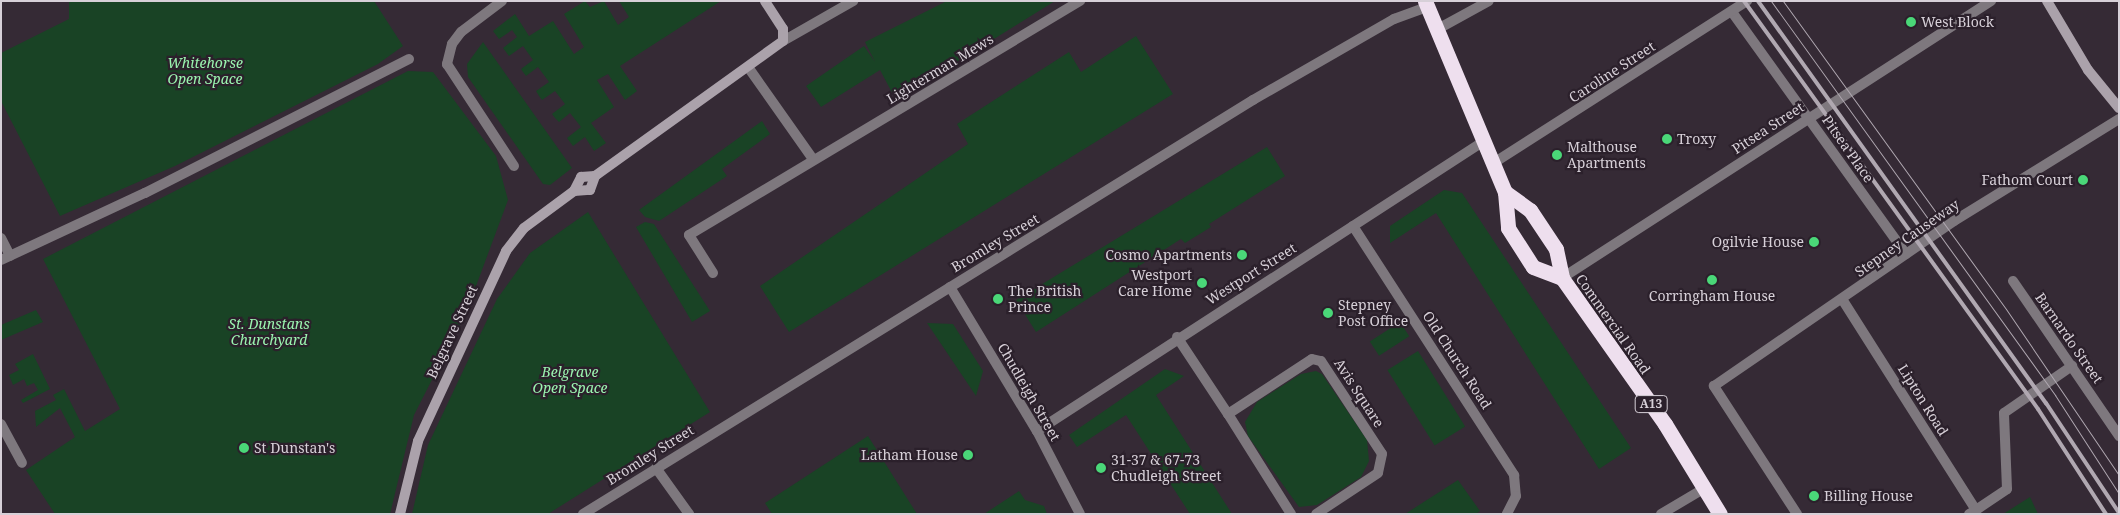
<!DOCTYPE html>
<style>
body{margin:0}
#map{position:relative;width:2120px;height:515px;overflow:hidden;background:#352a35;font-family:"Noto Serif",serif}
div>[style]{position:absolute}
.green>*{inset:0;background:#194325;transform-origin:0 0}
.street>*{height:10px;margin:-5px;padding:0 5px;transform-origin:5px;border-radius:5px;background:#7e787e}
.secondary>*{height:10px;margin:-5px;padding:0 5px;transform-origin:5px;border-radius:5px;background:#aba2ab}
.highway>*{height:15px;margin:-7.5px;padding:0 7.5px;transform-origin:7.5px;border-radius:7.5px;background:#eedfee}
.tram>*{height:1px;margin:-0.5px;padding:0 0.5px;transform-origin:0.5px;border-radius:0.5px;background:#b0a8b1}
.rail>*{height:4px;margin:-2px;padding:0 2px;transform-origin:2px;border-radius:2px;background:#b0a8b1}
.dots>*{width:14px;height:14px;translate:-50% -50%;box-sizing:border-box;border:2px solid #2b202b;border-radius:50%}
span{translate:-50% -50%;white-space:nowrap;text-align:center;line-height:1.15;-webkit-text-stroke:4.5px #2b202b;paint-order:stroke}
.shield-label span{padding:1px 4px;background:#2b202b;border:1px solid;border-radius:4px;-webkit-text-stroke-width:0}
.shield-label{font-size:12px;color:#d7d0d8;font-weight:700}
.poi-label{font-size:14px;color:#d7d0d8}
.left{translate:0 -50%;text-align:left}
.right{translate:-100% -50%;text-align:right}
.park-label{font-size:14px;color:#9af4af;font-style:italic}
.street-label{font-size:14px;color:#d7d0d8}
.frame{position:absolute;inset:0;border:2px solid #d7d0d8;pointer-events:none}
</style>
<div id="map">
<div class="green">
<i style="clip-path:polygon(69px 1px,374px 1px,403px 46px,378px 64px,175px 166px,60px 216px,1px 101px,1px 53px,69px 19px)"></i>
<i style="clip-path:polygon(585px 1px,590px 7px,604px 1px,618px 25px,629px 17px,619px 1px,721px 1px,620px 66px,637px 91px,625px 100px,608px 74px,597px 80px,614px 107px,591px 123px,606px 143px,594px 151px,585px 137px,573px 146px,567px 138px,581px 127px,570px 113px,559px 122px,555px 118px,552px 114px,565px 104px,555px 91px,542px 100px,539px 96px,536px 91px,549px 82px,538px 67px,526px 76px,523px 72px,521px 69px,533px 60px,523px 46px,509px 56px,503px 48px,517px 37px,512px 30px,499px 39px,493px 31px,515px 14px,529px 36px,553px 21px,574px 54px,584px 47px,564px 14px)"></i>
<i style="clip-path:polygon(947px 1px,1055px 1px,896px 100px,880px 70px,821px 107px,806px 86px,864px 46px,875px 62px,865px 42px)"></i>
<i style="clip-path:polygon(1136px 36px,1173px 94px,789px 332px,760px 286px,968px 144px,957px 124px,1069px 52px,1081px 72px)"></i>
<i style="clip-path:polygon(483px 42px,572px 168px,550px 185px,543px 184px,468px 77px,467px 64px)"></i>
<i style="clip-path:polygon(408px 71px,433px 72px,496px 156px,508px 200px,466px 313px,414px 415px,390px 514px,55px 514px,26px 470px,75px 437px,60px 408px,36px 427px,35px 411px,56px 400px,53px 395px,64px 389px,85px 431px,120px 409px,43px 259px)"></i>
<i style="clip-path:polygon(762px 121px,770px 134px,722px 169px,727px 176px,659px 221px,645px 217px,639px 210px)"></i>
<i style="clip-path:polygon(1267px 147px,1285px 176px,1209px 224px,1211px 227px,1185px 243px,1181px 239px,1036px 332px,1016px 300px)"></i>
<i style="clip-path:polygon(1444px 190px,1462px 193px,1631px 448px,1599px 469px,1436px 213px,1390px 243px,1390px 226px)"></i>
<i style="clip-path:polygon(588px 212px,710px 412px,548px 514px,412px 514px,428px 445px,497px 299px,530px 253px)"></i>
<i style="clip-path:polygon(645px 222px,654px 224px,710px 311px,692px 322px,636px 227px)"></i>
<i style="clip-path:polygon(36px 310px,43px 322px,1px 340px,1px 325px)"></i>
<i style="left:1400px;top:322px;width:17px;height:36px;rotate:57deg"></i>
<i style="clip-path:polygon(927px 323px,953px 324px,983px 371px,976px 396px)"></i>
<i style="left:1418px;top:351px;width:89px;height:36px;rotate:58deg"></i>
<i style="clip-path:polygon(33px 354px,50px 389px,23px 403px,21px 400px,38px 390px,34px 383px,27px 386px,24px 379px,13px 385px,9px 375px,19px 370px,15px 364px)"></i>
<i style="clip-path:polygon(1165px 369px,1184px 376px,1156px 395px,1232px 514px,1190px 514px,1126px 415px,1077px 447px,1069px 435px)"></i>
<i style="clip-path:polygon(1316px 371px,1322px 374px,1367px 440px,1369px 461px,1361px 477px,1317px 505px,1299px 507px,1248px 436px,1245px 422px,1257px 402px,1301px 374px)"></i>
<i style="clip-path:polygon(868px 436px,917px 514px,772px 514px,765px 503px)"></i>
<i style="clip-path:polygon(1458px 480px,1480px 511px,1476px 514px,1405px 514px)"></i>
<i style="clip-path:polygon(1019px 491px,1025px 500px,1044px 506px,1047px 514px,984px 514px)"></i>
<i style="clip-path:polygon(2030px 497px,2038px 514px,2003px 514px)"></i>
</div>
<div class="street">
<i style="left:502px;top:1px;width:51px;rotate:142.9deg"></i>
<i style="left:461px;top:32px;width:15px;rotate:127deg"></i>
<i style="left:452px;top:44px;width:21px;rotate:104deg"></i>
<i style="left:447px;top:64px;width:122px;rotate:56.7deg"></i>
<i style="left:1732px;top:12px;width:298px;rotate:54.3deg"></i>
<i style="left:1436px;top:30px;width:60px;rotate:-28.7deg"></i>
<i style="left:783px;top:41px;width:81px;rotate:-29.7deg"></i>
<i style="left:748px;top:67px;width:113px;rotate:54.8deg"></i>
<i style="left:1492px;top:164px;width:303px;rotate:-32.6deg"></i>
<i style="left:1353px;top:226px;width:297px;rotate:57.1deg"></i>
<i style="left:1514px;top:475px;width:21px;rotate:85deg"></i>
<i style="left:1516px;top:496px;width:20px;rotate:117deg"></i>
<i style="left:1px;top:238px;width:20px;rotate:63deg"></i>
<i style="left:1px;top:260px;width:159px;rotate:-25deg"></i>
<i style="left:145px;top:193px;width:296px;rotate:-26.9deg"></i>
<i style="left:713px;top:273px;width:45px;rotate:-122.3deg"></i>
<i style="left:689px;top:235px;width:456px;rotate:-30.9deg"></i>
<i style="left:1562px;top:278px;width:511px;rotate:-32.85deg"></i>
<i style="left:2013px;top:281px;width:188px;rotate:55.6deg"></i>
<i style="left:950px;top:287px;width:168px;rotate:58.9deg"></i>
<i style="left:1037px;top:431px;width:93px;rotate:62.6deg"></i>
<i style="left:1842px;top:299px;width:250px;rotate:57.6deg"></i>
<i style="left:1976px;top:510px;width:8px;rotate:150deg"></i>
<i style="left:1177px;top:337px;width:92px;rotate:56.5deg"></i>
<i style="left:1px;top:424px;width:44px;rotate:61.7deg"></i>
<i style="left:1037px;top:431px;width:529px;rotate:-32.97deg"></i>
<i style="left:656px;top:468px;width:57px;rotate:54.3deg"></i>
<i style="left:1976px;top:510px;width:37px;rotate:-34deg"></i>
<i style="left:2007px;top:489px;width:76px;rotate:-92.3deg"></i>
<i style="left:2004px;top:413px;width:83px;rotate:-34.7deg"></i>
<i style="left:583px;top:514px;width:788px;rotate:-31.71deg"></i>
<i style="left:1253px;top:100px;width:163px;rotate:-29.9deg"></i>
<i style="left:1394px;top:19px;width:35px;rotate:-20deg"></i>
<i style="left:1291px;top:514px;width:118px;rotate:-122.2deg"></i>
<i style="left:1228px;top:414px;width:100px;rotate:-33.2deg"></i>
<i style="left:1312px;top:359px;width:9px;rotate:13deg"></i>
<i style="left:1321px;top:361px;width:111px;rotate:56.7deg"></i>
<i style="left:1382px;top:454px;width:19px;rotate:102deg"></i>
<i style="left:1378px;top:473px;width:74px;rotate:146.5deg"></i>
<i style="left:1661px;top:514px;width:51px;rotate:-30.6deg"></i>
<i style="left:1797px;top:514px;width:153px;rotate:-123deg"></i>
<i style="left:1714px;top:386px;width:291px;rotate:-34.5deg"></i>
<i style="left:1954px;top:221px;width:194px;rotate:-31.7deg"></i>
</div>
<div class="secondary">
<i style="left:2047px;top:1px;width:80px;rotate:59.3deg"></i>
<i style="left:2088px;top:70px;width:49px;rotate:50.8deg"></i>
<i style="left:574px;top:191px;width:16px;rotate:-4deg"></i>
<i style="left:590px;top:190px;width:15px;rotate:-70deg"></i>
<i style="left:400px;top:514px;width:75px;rotate:-76.1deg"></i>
<i style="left:418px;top:441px;width:209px;rotate:-65.1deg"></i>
<i style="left:506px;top:251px;width:29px;rotate:-52deg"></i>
<i style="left:524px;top:228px;width:62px;rotate:-36.5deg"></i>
<i style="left:574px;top:191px;width:16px;rotate:-63deg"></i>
<i style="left:581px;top:177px;width:14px;rotate:-4deg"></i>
<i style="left:595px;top:176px;width:231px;rotate:-35.7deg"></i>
<i style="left:783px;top:41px;width:12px;rotate:-90deg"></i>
<i style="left:783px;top:29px;width:33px;rotate:-123deg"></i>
</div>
<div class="highway">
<i style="left:1425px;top:1px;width:207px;rotate:67.3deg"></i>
<i style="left:1505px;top:192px;width:36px;rotate:85deg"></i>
<i style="left:1508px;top:228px;width:46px;rotate:57.3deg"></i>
<i style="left:1533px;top:267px;width:31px;rotate:21deg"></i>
<i style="left:1505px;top:192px;width:31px;rotate:36deg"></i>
<i style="left:1530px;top:210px;width:47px;rotate:56.3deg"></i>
<i style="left:1556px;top:249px;width:30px;rotate:78deg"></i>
<i style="left:1562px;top:278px;width:179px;rotate:54.8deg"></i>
<i style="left:1665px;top:424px;width:105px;rotate:58.6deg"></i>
</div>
<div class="tram">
<i style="left:1771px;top:1px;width:486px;rotate:54.2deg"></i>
<i style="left:2055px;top:395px;width:118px;rotate:57.1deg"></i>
<i style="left:1783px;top:1px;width:380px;rotate:54.1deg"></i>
<i style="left:2006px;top:309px;width:201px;rotate:55.8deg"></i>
</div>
<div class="rail">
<i style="left:1744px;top:1px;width:503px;rotate:54.22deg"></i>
<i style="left:2038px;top:409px;width:125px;rotate:57.1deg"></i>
<i style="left:1758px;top:1px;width:495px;rotate:54.4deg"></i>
<i style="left:2046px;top:403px;width:132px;rotate:56.4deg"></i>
</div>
<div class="dots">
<i style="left:1911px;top:22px;background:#4ad778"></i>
<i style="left:1667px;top:139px;background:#4ad778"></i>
<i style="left:1557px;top:155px;background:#4ad778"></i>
<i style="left:2083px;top:180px;background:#4ad778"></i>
<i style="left:1814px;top:242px;background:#4ad778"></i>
<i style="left:1242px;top:255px;background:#4ad778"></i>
<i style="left:1712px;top:280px;background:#4ad778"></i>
<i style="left:1202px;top:283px;background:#4ad778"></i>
<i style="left:998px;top:299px;background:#4ad778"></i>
<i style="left:1328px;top:313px;background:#4ad778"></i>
<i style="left:244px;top:448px;background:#4ad778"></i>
<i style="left:968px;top:455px;background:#4ad778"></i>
<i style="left:1101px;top:468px;background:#4ad778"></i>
<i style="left:1814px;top:496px;background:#4ad778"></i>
</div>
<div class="shield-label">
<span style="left:1651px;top:404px">A13</span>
</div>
<div class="poi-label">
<span class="left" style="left:1921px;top:22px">West Block</span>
<span class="left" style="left:1677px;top:139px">Troxy</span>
<span class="left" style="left:1567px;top:155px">Malthouse<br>Apartments</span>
<span class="right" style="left:2073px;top:180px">Fathom Court</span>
<span class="right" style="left:1804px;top:242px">Ogilvie House</span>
<span class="right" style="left:1232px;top:255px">Cosmo Apartments</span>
<span class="right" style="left:1192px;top:283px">Westport<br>Care Home</span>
<span class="left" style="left:1008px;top:299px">The British<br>Prince</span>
<span style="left:1712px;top:296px">Corringham House</span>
<span class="left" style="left:1338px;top:313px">Stepney<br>Post Office</span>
<span class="left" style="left:254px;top:448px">St Dunstan's</span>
<span class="right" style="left:958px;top:455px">Latham House</span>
<span class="left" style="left:1111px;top:468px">31-37 &amp; 67-73<br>Chudleigh Street</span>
<span class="left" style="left:1824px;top:496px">Billing House</span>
</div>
<div class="park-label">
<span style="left:205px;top:71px">Whitehorse<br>Open Space</span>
<span style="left:269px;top:332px">St. Dunstans<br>Churchyard</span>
<span style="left:570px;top:380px">Belgrave<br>Open Space</span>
</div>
<div class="street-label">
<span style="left:940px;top:69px;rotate:-31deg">Lighterman Mews</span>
<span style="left:1612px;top:72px;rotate:-33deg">Caroline Street</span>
<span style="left:1768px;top:128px;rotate:-33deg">Pitsea Street</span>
<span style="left:1848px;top:149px;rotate:55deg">Pitsea Place</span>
<span style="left:1907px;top:238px;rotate:-35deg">Stepney Causeway</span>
<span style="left:995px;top:243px;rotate:-31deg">Bromley Street</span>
<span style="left:1251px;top:274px;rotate:-32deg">Westport Street</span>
<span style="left:1613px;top:324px;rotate:55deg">Commercial Road</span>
<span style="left:452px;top:332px;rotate:-65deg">Belgrave Street</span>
<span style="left:2069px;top:338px;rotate:55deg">Barnardo Street</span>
<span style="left:1457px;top:360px;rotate:57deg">Old Church Road</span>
<span style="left:1029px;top:392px;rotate:60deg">Chudleigh Street</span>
<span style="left:1359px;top:393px;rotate:57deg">Avis Square</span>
<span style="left:1923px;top:400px;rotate:58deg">Lipton Road</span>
<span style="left:650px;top:455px;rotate:-32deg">Bromley Street</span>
</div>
<div class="frame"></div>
</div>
